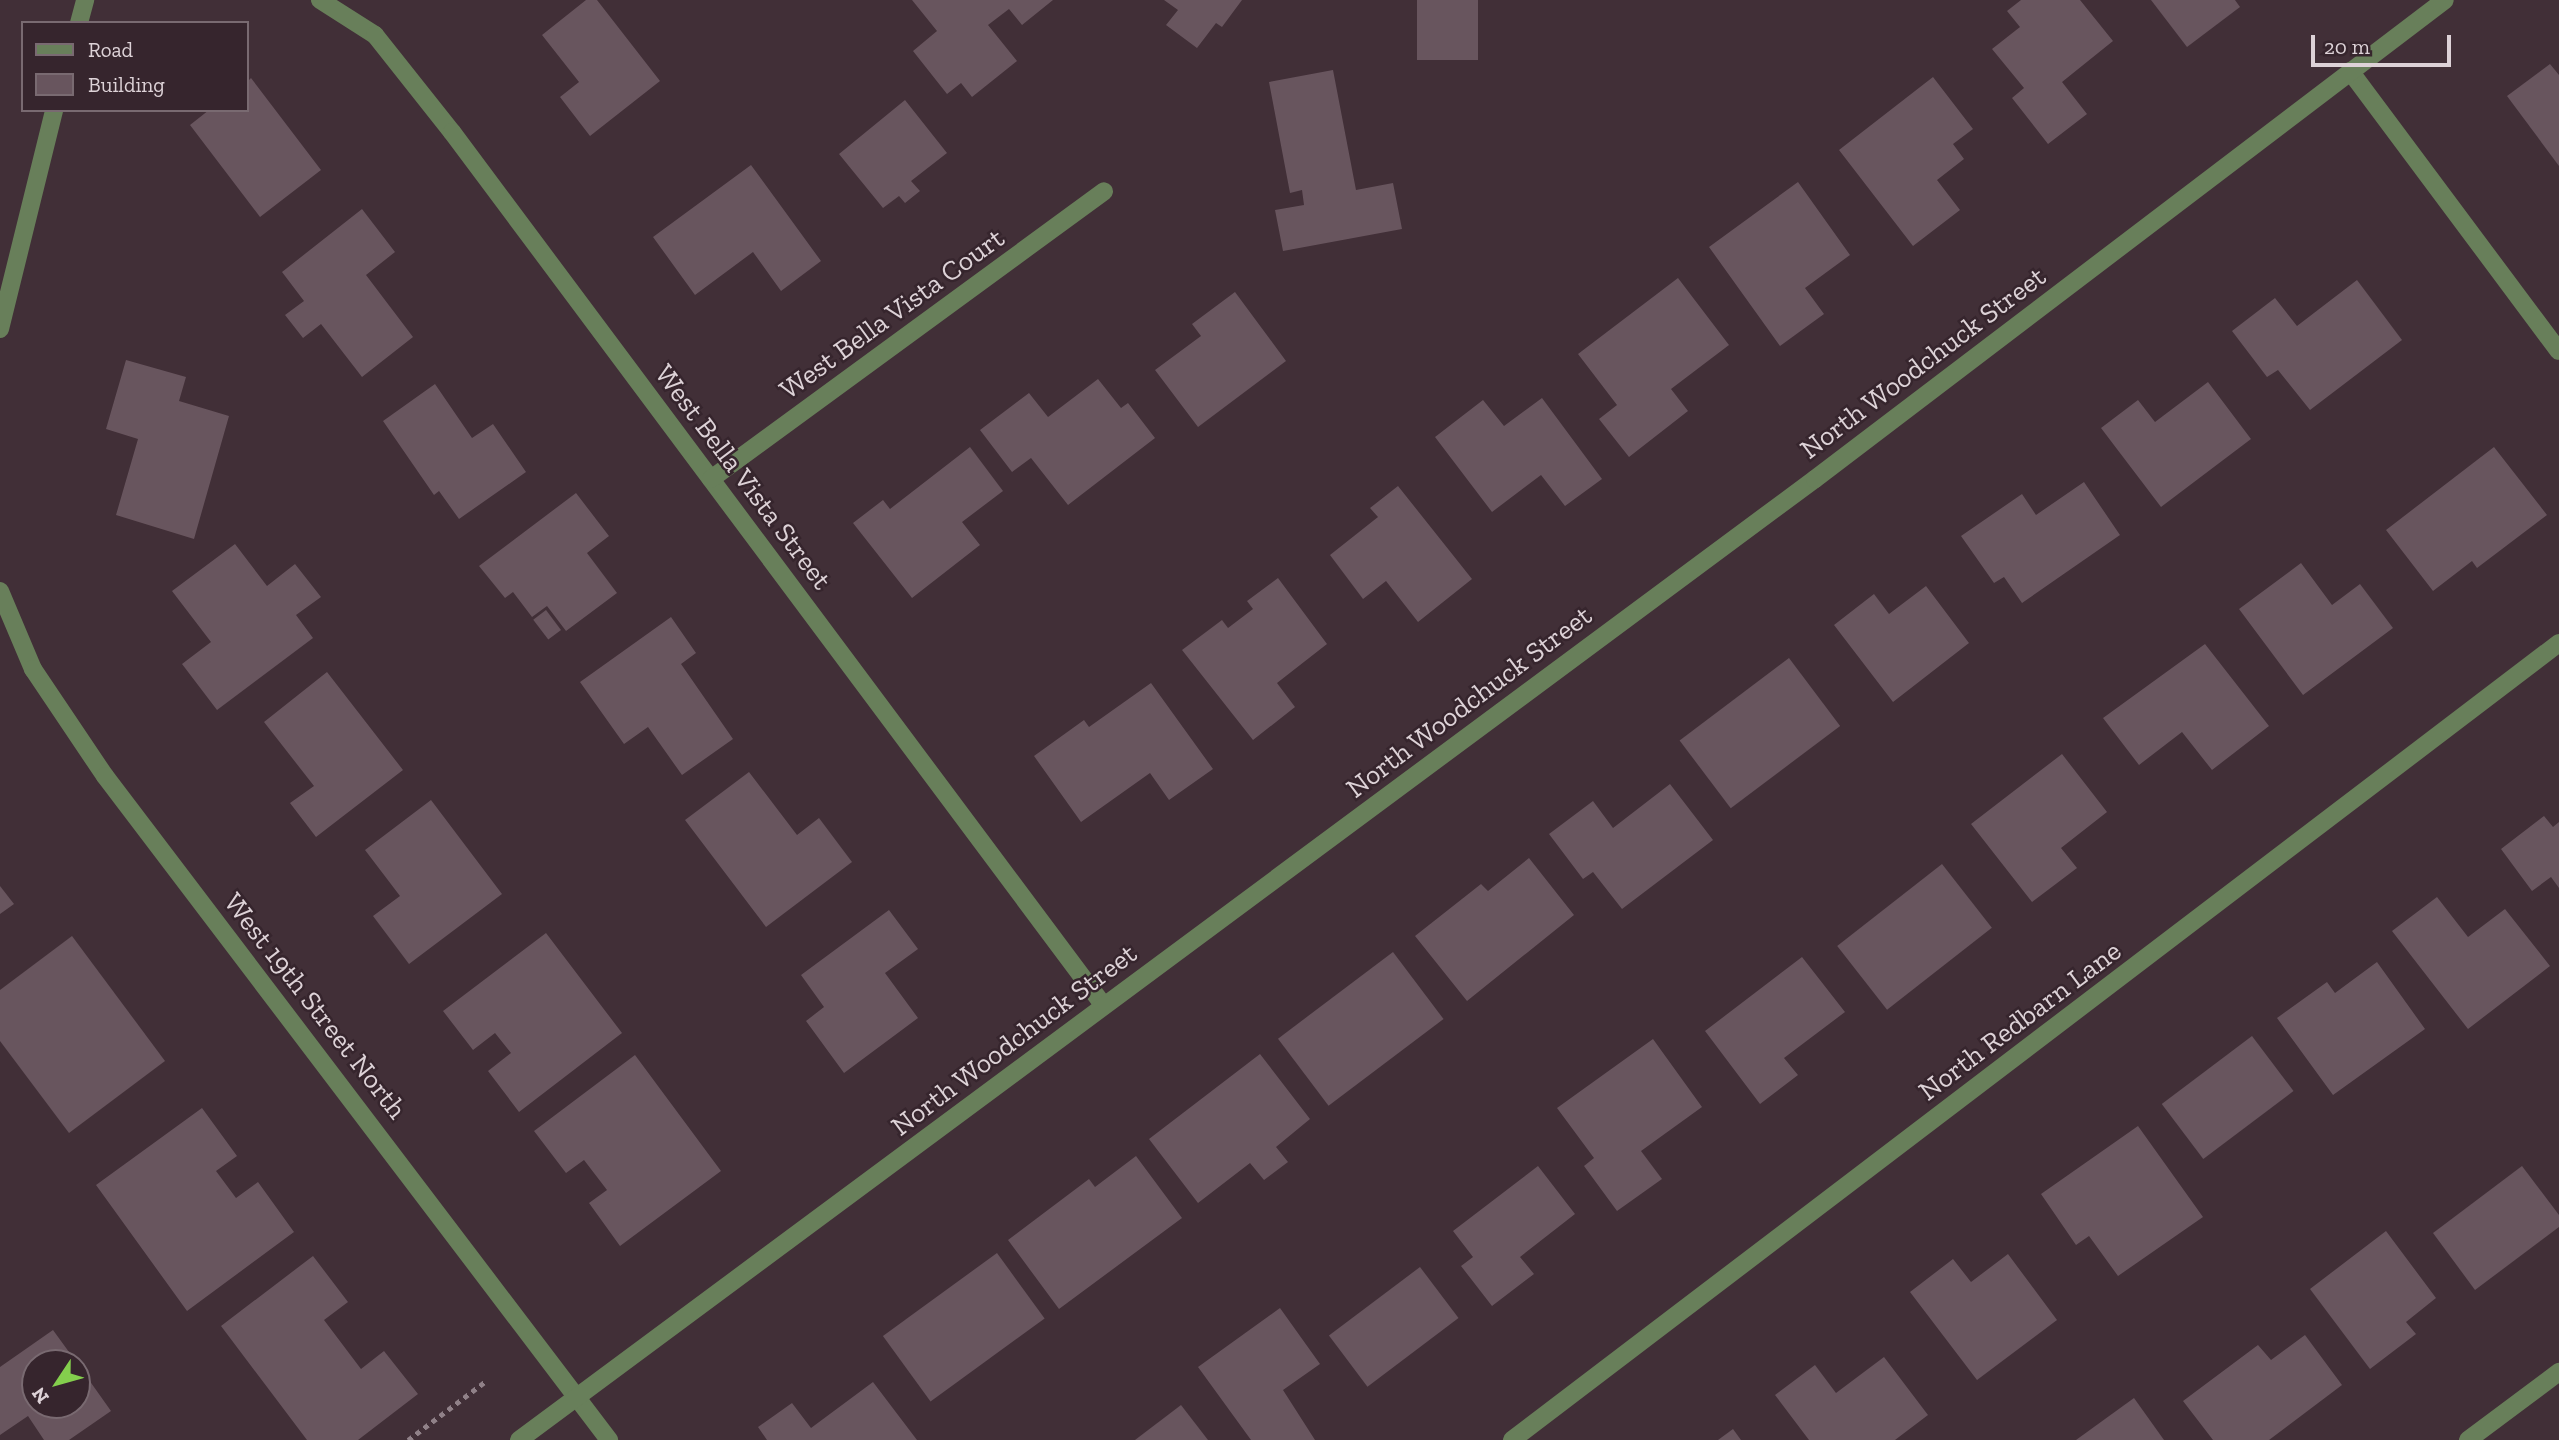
<!DOCTYPE html>
<style>
body{margin:0}
#map{position:relative;width:2559px;height:1440px;overflow:hidden;background:#412f37;font-family:"Zilla Slab",serif}
div>[style]{position:absolute}
.building>*{inset:0;background:#68555e;transform-origin:0 0}
.path>*{height:4.5px;margin-top:-2.25px;transform-origin:0;background:repeating-linear-gradient(90deg,#908188 0 5px,transparent 0 10px)}
.minor>*{height:18px;margin:-9px;padding:0 9px;transform-origin:9px;border-radius:9px;background:#687f5a}
span{translate:-50% -50%;white-space:nowrap;text-align:center;line-height:1.15;-webkit-text-stroke:5px #36252d;paint-order:stroke}
.street-label{font-size:28px;color:#ddd2d7}
.legend{position:absolute;left:21px;top:21px;width:228px;height:91px;box-sizing:border-box;background:#36252d;border:2px solid #796a71;margin:0;padding:9px 12px;list-style:none;font-size:21px;color:#ddd2d7}
.legend li{display:flex;align-items:center;gap:14px;height:35px}
.legend b{width:35px;border:2px solid #796a71}
.north{position:absolute;left:21px;top:1349px;width:70px;height:70px;box-sizing:border-box;background:#36252d;border:2px solid #796a71;border-radius:50%;rotate:234deg;font-size:19px;font-weight:700;line-height:28px;text-align:center;color:#ddd2d7}
.north::after{content:'';display:block;margin:auto;width:24px;height:32px;background:#84cf4d;clip-path:polygon(50% 0,100% 100%,50% 72%,0 100%)}
.scale{position:absolute;left:2311px;top:35px;width:140px;height:32px;box-sizing:border-box;border:4px solid #ddd2d7;border-top:0;padding-left:9px;font-size:21px;line-height:24px;white-space:nowrap;color:#ddd2d7;-webkit-text-stroke:5px #36252d;paint-order:stroke}
</style>
<div id="map">
<div class="building">
<i style="clip-path:polygon(586px 0,597px 0,660px 81px,590px 136px,560px 97px,579px 82px,542px 35px)"></i>
<i style="clip-path:polygon(912px 0,1053px 0,1022px 25px,1009px 9px,988px 25px,1017px 61px,972px 97px,961px 83px,947px 94px,913px 51px,937px 31px)"></i>
<i style="clip-path:polygon(1164px 0,1242px 0,1222px 27px,1216px 23px,1197px 48px,1166px 25px,1178px 10px)"></i>
<i style="left:1417px;top:0;width:61px;height:60px"></i>
<i style="clip-path:polygon(2021px 0,2080px 0,2113px 41px,2062px 82px,2087px 114px,2048px 144px,2012px 98px,2024px 88px,1992px 49px,2020px 27px,2007px 11px)"></i>
<i style="clip-path:polygon(2151px 0,2235px 0,2240px 7px,2187px 47px)"></i>
<i style="clip-path:polygon(2550px 64px,2559px 75px,2559px 166px,2507px 96px)"></i>
<i style="clip-path:polygon(1333px 70px,1356px 190px,1393px 183px,1402px 229px,1283px 251px,1275px 210px,1304px 205px,1302px 190px,1290px 193px,1269px 82px)"></i>
<i style="clip-path:polygon(1933px 77px,1973px 129px,1953px 144px,1964px 159px,1937px 180px,1960px 210px,1913px 246px,1839px 150px)"></i>
<i style="clip-path:polygon(251px 78px,321px 170px,260px 217px,190px 125px,209px 110px,247px 110px,247px 82px)"></i>
<i style="clip-path:polygon(905px 100px,947px 153px,911px 181px,920px 191px,905px 203px,899px 196px,883px 208px,839px 154px)"></i>
<i style="clip-path:polygon(751px 165px,821px 261px,781px 291px,753px 252px,695px 295px,653px 237px)"></i>
<i style="clip-path:polygon(1798px 182px,1850px 255px,1805px 288px,1824px 314px,1780px 346px,1709px 247px)"></i>
<i style="clip-path:polygon(362px 209px,395px 252px,366px 275px,413px 337px,362px 377px,321px 324px,303px 338px,285px 315px,304px 301px,282px 272px)"></i>
<i style="clip-path:polygon(1678px 278px,1729px 345px,1671px 389px,1688px 411px,1629px 457px,1599px 419px,1617px 405px,1578px 354px)"></i>
<i style="clip-path:polygon(2357px 280px,2402px 340px,2310px 410px,2278px 370px,2267px 377px,2232px 331px,2275px 298px,2297px 326px)"></i>
<i style="clip-path:polygon(1235px 292px,1286px 361px,1198px 427px,1155px 370px,1201px 336px,1192px 324px)"></i>
<i style="clip-path:polygon(126px 360px,186px 377px,179px 401px,229px 416px,194px 539px,116px 515px,138px 439px,106px 429px)"></i>
<i style="clip-path:polygon(1098px 379px,1121px 408px,1128px 403px,1155px 438px,1068px 505px,1031px 458px,1012px 472px,980px 430px,1029px 393px,1048px 417px)"></i>
<i style="clip-path:polygon(2208px 382px,2251px 439px,2161px 507px,2101px 428px,2138px 400px,2155px 422px)"></i>
<i style="clip-path:polygon(435px 384px,472px 438px,493px 424px,526px 472px,459px 519px,439px 491px,434px 495px,383px 421px)"></i>
<i style="clip-path:polygon(1542px 398px,1602px 479px,1565px 506px,1541px 475px,1492px 512px,1435px 437px,1483px 400px,1504px 426px)"></i>
<i style="clip-path:polygon(970px 447px,1003px 491px,962px 522px,980px 545px,912px 598px,853px 523px,883px 500px,890px 509px)"></i>
<i style="clip-path:polygon(2494px 447px,2547px 515px,2477px 568px,2472px 561px,2433px 591px,2386px 530px)"></i>
<i style="clip-path:polygon(2084px 482px,2120px 535px,2022px 603px,2004px 577px,1994px 583px,1961px 536px,2022px 494px,2036px 515px)"></i>
<i style="clip-path:polygon(1398px 486px,1472px 579px,1418px 622px,1386px 581px,1363px 599px,1330px 555px,1378px 517px,1370px 508px)"></i>
<i style="clip-path:polygon(576px 493px,609px 536px,587px 553px,617px 593px,566px 631px,547px 606px,532px 617px,513px 592px,505px 598px,479px 566px)"></i>
<i style="clip-path:polygon(235px 544px,267px 586px,295px 564px,321px 597px,296px 615px,313px 638px,217px 710px,182px 664px,211px 642px,172px 591px)"></i>
<i style="clip-path:polygon(2301px 563px,2332px 605px,2360px 584px,2393px 628px,2303px 695px,2239px 609px)"></i>
<i style="clip-path:polygon(1278px 578px,1327px 644px,1277px 683px,1295px 707px,1253px 740px,1182px 650px,1222px 620px,1228px 628px,1253px 609px,1247px 601px)"></i>
<i style="clip-path:polygon(1926px 586px,1969px 643px,1893px 702px,1834px 625px,1874px 594px,1889px 614px)"></i>
<i style="left:546px;top:610px;width:25px;height:16px;rotate:53deg"></i>
<i style="clip-path:polygon(671px 617px,696px 653px,681px 664px,733px 739px,682px 775px,648px 727px,624px 744px,580px 682px)"></i>
<i style="clip-path:polygon(2205px 644px,2269px 726px,2212px 770px,2182px 732px,2139px 765px,2103px 718px)"></i>
<i style="left:1789px;top:658px;width:85px;height:137px;rotate:53deg"></i>
<i style="clip-path:polygon(327px 672px,403px 770px,316px 837px,290px 803px,314px 786px,264px 722px)"></i>
<i style="clip-path:polygon(1151px 683px,1213px 769px,1169px 800px,1150px 773px,1081px 822px,1034px 756px,1084px 720px,1089px 727px)"></i>
<i style="clip-path:polygon(2062px 754px,2107px 812px,2061px 848px,2077px 868px,2032px 902px,1971px 824px)"></i>
<i style="clip-path:polygon(749px 772px,797px 835px,819px 818px,852px 862px,766px 927px,685px 820px)"></i>
<i style="clip-path:polygon(1670px 784px,1713px 840px,1622px 909px,1593px 872px,1583px 879px,1549px 834px,1593px 801px,1613px 828px)"></i>
<i style="clip-path:polygon(431px 800px,502px 894px,409px 964px,373px 916px,400px 896px,365px 850px)"></i>
<i style="clip-path:polygon(2544px 816px,2553px 827px,2559px 822px,2559px 888px,2551px 877px,2532px 891px,2501px 849px)"></i>
<i style="clip-path:polygon(1529px 858px,1574px 915px,1467px 1001px,1415px 936px,1481px 884px,1488px 891px)"></i>
<i style="left:1942px;top:864px;width:81px;height:133px;rotate:52deg"></i>
<i style="clip-path:polygon(0 886px,14px 904px,0 914px)"></i>
<i style="clip-path:polygon(2437px 897px,2468px 937px,2505px 909px,2550px 966px,2468px 1029px,2392px 931px)"></i>
<i style="clip-path:polygon(889px 910px,918px 949px,885px 973px,918px 1018px,844px 1073px,806px 1021px,824px 1007px,801px 975px)"></i>
<i style="clip-path:polygon(546px 933px,622px 1033px,519px 1112px,488px 1071px,511px 1053px,495px 1033px,473px 1050px,443px 1011px)"></i>
<i style="clip-path:polygon(72px 936px,165px 1061px,69px 1133px,0 1041px,0 990px)"></i>
<i style="left:1393px;top:952px;width:84px;height:144px;rotate:53deg"></i>
<i style="clip-path:polygon(1802px 957px,1845px 1012px,1784px 1058px,1798px 1075px,1760px 1104px,1705px 1031px)"></i>
<i style="clip-path:polygon(2377px 962px,2425px 1029px,2333px 1095px,2277px 1018px,2327px 982px,2335px 993px)"></i>
<i style="left:2252px;top:1036px;width:69px;height:113px;rotate:53deg"></i>
<i style="clip-path:polygon(1653px 1039px,1702px 1107px,1641px 1151px,1662px 1179px,1617px 1211px,1584px 1166px,1594px 1158px,1557px 1108px)"></i>
<i style="clip-path:polygon(1260px 1054px,1310px 1119px,1276px 1147px,1288px 1162px,1264px 1180px,1250px 1163px,1198px 1203px,1149px 1139px)"></i>
<i style="clip-path:polygon(635px 1055px,721px 1171px,620px 1246px,589px 1203px,607px 1190px,584px 1160px,566px 1173px,534px 1131px)"></i>
<i style="clip-path:polygon(202px 1108px,237px 1156px,216px 1171px,236px 1198px,258px 1182px,294px 1232px,187px 1311px,96px 1185px)"></i>
<i style="clip-path:polygon(2138px 1126px,2203px 1217px,2118px 1276px,2089px 1236px,2076px 1245px,2041px 1194px)"></i>
<i style="clip-path:polygon(1136px 1156px,1182px 1218px,1059px 1309px,1008px 1240px,1089px 1179px,1095px 1187px)"></i>
<i style="clip-path:polygon(1538px 1166px,1575px 1214px,1520px 1257px,1534px 1274px,1492px 1306px,1461px 1266px,1473px 1257px,1453px 1231px)"></i>
<i style="clip-path:polygon(2522px 1166px,2559px 1215px,2559px 1227px,2475px 1290px,2433px 1233px)"></i>
<i style="clip-path:polygon(2386px 1231px,2436px 1298px,2406px 1322px,2416px 1334px,2370px 1369px,2310px 1289px)"></i>
<i style="left:997px;top:1253px;width:81px;height:141px;rotate:54deg"></i>
<i style="clip-path:polygon(2008px 1254px,2057px 1320px,1977px 1380px,1910px 1292px,1953px 1259px,1971px 1282px)"></i>
<i style="clip-path:polygon(313px 1256px,348px 1302px,324px 1320px,361px 1369px,384px 1351px,418px 1394px,358px 1440px,307px 1440px,221px 1326px)"></i>
<i style="left:1420px;top:1267px;width:64px;height:114px;rotate:53deg"></i>
<i style="clip-path:polygon(1280px 1308px,1320px 1364px,1283px 1390px,1315px 1440px,1251px 1440px,1198px 1367px)"></i>
<i style="clip-path:polygon(53px 1330px,77px 1363px,35px 1363px,35px 1405px,77px 1405px,77px 1363px,111px 1411px,69px 1440px,44px 1440px,28px 1416px,0 1435px,0 1367px)"></i>
<i style="clip-path:polygon(2305px 1335px,2342px 1385px,2269px 1440px,2213px 1440px,2183px 1401px,2258px 1345px,2271px 1360px)"></i>
<i style="clip-path:polygon(1884px 1357px,1928px 1415px,1895px 1440px,1809px 1440px,1775px 1395px,1815px 1365px,1836px 1393px)"></i>
<i style="clip-path:polygon(873px 1382px,917px 1440px,767px 1440px,758px 1427px,792px 1403px,811px 1428px)"></i>
<i style="clip-path:polygon(2134px 1398px,2164px 1440px,2076px 1440px)"></i>
<i style="clip-path:polygon(1181px 1405px,1208px 1440px,1135px 1440px)"></i>
<i style="clip-path:polygon(1733px 1429px,1741px 1440px,1718px 1440px)"></i>
</div>
<div class="path">
<i style="left:408px;top:1440px;width:98px;rotate:-37.1deg"></i>
</div>
<div class="minor">
<i style="left:320px;top:0;width:65px;rotate:32.5deg"></i>
<i style="left:375px;top:35px;width:124px;rotate:51.6deg"></i>
<i style="left:452px;top:132px;width:1090px;rotate:53.28deg"></i>
<i style="left:79px;top:23px;width:24px;rotate:-75deg"></i>
<i style="left:2350px;top:71px;width:349px;rotate:53.3deg"></i>
<i style="left:0;top:329px;width:226px;rotate:-76.1deg"></i>
<i style="left:711px;top:479px;width:487px;rotate:-36.2deg"></i>
<i style="left:0;top:591px;width:85px;rotate:67.1deg"></i>
<i style="left:33px;top:669px;width:129px;rotate:56.1deg"></i>
<i style="left:105px;top:776px;width:834px;rotate:52.8deg"></i>
<i style="left:519px;top:1440px;width:1613px;rotate:-36.56deg"></i>
<i style="left:1815px;top:479px;width:791px;rotate:-37.25deg"></i>
<i style="left:1512px;top:1440px;width:1316px;rotate:-37.28deg"></i>
<i style="left:2468px;top:1440px;width:114px;rotate:-36.8deg"></i>
</div>
<div class="street-label">
<span style="left:892px;top:314px;rotate:-36deg">West Bella Vista Court</span>
<span style="left:1923px;top:363px;rotate:-37deg">North Woodchuck Street</span>
<span style="left:743px;top:477px;rotate:53deg">West Bella Vista Street</span>
<span style="left:1469px;top:702px;rotate:-37deg">North Woodchuck Street</span>
<span style="left:315px;top:1006px;rotate:52deg">West 19th Street North</span>
<span style="left:2020px;top:1021px;rotate:-37deg">North Redbarn Lane</span>
<span style="left:1014px;top:1040px;rotate:-37deg">North Woodchuck Street</span>
</div>
<ul class="legend">
<li><b style="height:9px;background:#687f5a"></b>Road</li>
<li><b style="height:19px;background:#68555e"></b>Building</li>
</ul>
<div class="north">N</div>
<div class="scale">20 m</div>
</div>
